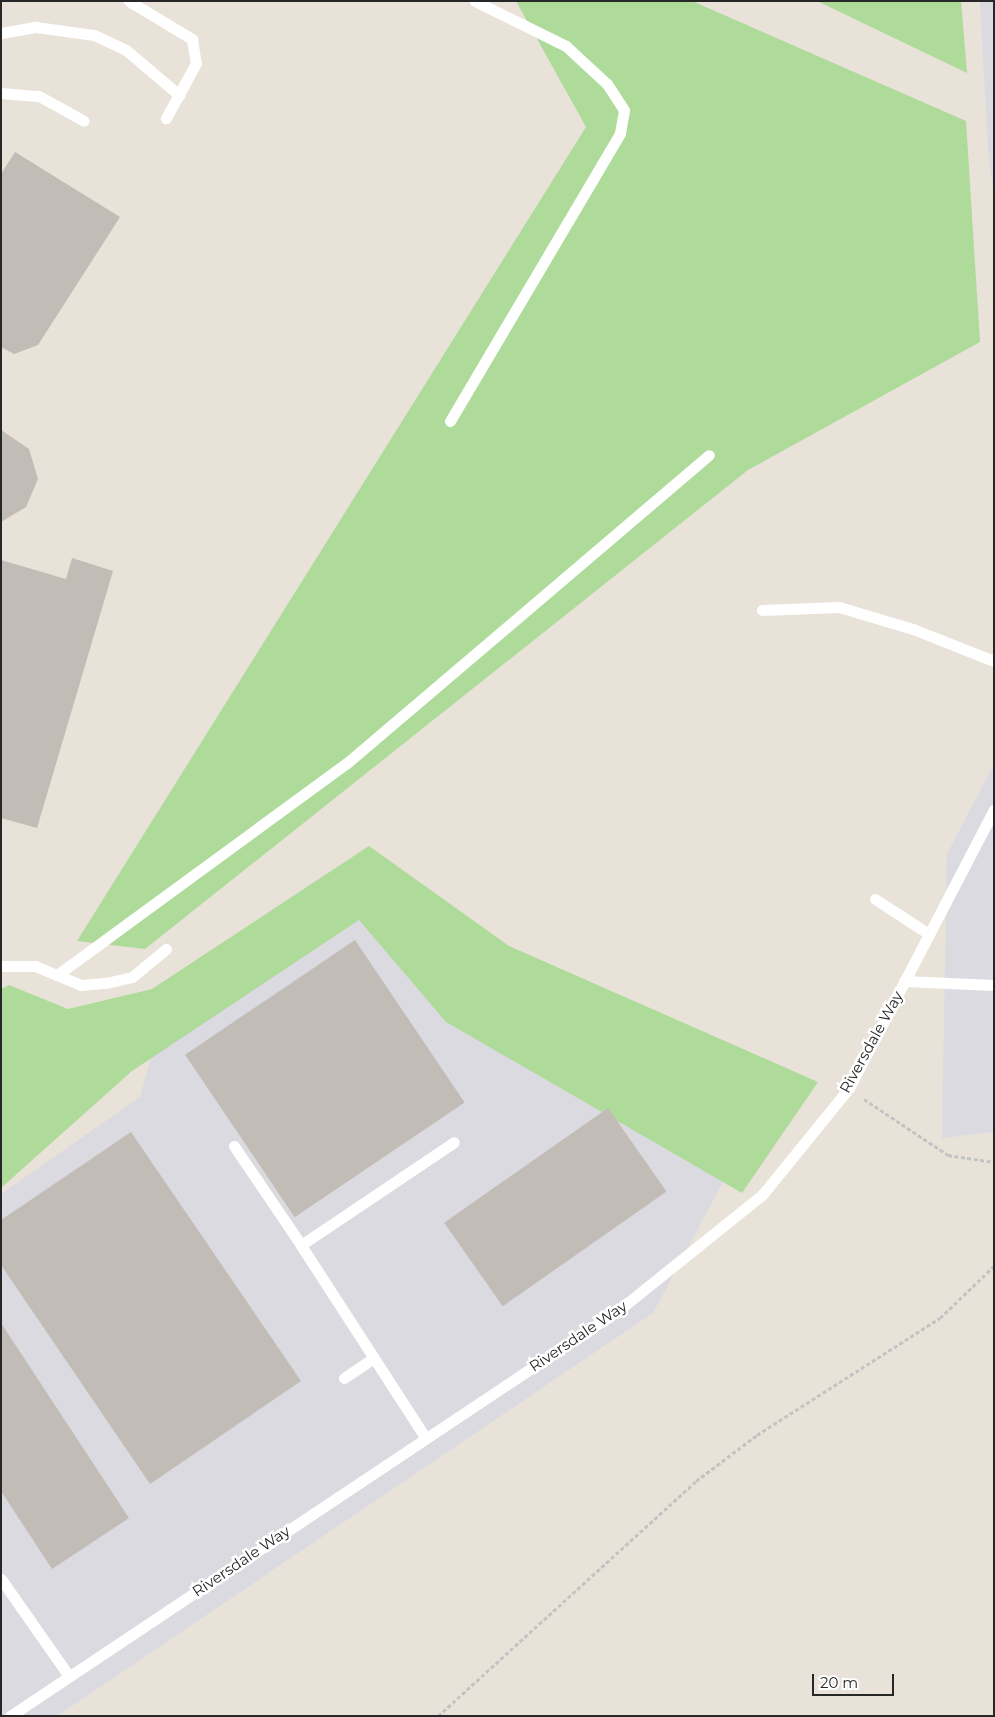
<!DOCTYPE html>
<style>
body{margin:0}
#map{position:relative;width:995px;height:1717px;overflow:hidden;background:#e8e2d9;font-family:Montserrat,sans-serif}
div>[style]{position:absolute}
.industrial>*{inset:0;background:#dcdae1}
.green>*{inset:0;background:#aedb9a}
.building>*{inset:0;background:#c1bcb5;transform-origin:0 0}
.path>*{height:3px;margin-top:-1.5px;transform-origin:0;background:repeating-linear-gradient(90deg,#c3c3c3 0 4px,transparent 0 6.5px)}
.lane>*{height:11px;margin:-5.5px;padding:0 5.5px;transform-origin:5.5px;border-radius:5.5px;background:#fff}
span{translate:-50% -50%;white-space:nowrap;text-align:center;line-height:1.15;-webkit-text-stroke:5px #fff;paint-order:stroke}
.street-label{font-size:15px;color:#272727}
.frame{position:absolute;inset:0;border:2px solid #272727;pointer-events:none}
.scale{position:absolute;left:812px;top:1674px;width:82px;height:22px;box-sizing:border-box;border:2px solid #272727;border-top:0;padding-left:6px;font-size:15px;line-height:18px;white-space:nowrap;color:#272727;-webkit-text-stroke:4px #fff;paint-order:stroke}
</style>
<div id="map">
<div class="industrial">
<i style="clip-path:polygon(980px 1px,994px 1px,994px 200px,988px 148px)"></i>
<i style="clip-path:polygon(994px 764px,994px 1132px,942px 1138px,947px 854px)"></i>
<i style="clip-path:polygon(359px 907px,738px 1154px,653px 1313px,57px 1716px,1px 1716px,1px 1194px,140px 1097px,154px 1047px)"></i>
</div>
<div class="green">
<i style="clip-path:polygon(516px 1px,692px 1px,966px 121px,980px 342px,748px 470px,145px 949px,77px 941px,586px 127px)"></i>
<i style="clip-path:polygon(817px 1px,961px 1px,967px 73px)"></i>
<i style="clip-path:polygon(369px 846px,509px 946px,818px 1082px,742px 1193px,446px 1022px,359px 920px,132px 1071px,1px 1188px,1px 989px,9px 985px,68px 1009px,152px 989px)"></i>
</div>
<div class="building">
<i style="clip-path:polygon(15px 152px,120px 217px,38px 345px,14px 354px,1px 347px,1px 174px)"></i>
<i style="clip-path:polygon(1px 430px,29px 449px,38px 479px,26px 507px,1px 522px)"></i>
<i style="clip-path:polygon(72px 558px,113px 571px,37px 828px,1px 818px,1px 560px,66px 579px)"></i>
<i style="left:355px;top:940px;width:196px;height:205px;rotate:56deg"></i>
<i style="left:608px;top:1108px;width:102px;height:200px;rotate:55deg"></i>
<i style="clip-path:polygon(131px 1132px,301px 1381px,150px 1484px,1px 1265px,1px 1220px)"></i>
<i style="clip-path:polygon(1px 1323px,129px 1518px,52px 1569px,1px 1491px)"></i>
</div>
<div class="path">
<i style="left:864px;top:1099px;width:101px;rotate:33.7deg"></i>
<i style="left:948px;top:1155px;width:47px;rotate:8.7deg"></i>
<i style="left:438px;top:1716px;width:349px;rotate:-42.3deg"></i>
<i style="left:696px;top:1481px;width:76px;rotate:-37deg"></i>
<i style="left:757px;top:1435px;width:217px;rotate:-32.6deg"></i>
<i style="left:940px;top:1318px;width:75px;rotate:-43.9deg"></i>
</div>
<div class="lane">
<i style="left:129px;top:1px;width:74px;rotate:31.1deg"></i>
<i style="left:192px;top:39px;width:24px;rotate:81deg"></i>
<i style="left:196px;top:63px;width:63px;rotate:118.6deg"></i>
<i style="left:1px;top:33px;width:36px;rotate:-10deg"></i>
<i style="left:36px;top:27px;width:59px;rotate:7.9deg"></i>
<i style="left:94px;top:35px;width:35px;rotate:25deg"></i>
<i style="left:126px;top:50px;width:70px;rotate:40.3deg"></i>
<i style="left:1px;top:93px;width:38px;rotate:5deg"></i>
<i style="left:39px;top:96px;width:51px;rotate:29.1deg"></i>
<i style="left:450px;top:421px;width:334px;rotate:-59.4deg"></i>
<i style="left:620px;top:133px;width:23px;rotate:-80deg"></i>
<i style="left:624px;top:110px;width:31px;rotate:-123deg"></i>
<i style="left:607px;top:84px;width:56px;rotate:-137.2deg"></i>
<i style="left:566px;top:46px;width:102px;rotate:-153.7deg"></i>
<i style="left:762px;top:610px;width:77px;rotate:-2.2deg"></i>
<i style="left:839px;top:607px;width:77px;rotate:16.6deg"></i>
<i style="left:913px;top:629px;width:87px;rotate:21.6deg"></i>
<i style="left:875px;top:899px;width:64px;rotate:32.9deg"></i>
<i style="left:1px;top:966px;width:34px"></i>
<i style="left:35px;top:966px;width:50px;rotate:22.4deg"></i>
<i style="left:81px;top:985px;width:25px;rotate:-5deg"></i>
<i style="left:106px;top:983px;width:27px;rotate:-13deg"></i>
<i style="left:132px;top:977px;width:44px;rotate:-39.5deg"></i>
<i style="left:57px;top:975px;width:359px;rotate:-36.2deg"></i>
<i style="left:347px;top:763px;width:475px;rotate:-40.4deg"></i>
<i style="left:904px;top:981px;width:90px;rotate:2.5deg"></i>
<i style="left:234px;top:1146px;width:120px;rotate:55.9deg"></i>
<i style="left:344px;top:1378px;width:36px;rotate:-34deg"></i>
<i style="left:425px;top:1437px;width:229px;rotate:-122.9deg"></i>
<i style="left:301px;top:1245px;width:184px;rotate:-33.9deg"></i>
<i style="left:1px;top:1579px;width:118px;rotate:55deg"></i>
<i style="left:10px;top:1716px;width:733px;rotate:-33.71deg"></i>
<i style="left:620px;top:1309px;width:182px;rotate:-38.8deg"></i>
<i style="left:762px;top:1195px;width:138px;rotate:-50.9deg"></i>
<i style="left:849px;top:1088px;width:314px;rotate:-62.5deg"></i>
</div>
<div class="street-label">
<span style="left:871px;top:1042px;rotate:-61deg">Riversdale Way</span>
<span style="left:578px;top:1336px;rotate:-34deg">Riversdale Way</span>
<span style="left:241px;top:1561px;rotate:-34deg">Riversdale Way</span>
</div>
<div class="frame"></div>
<div class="scale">20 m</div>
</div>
